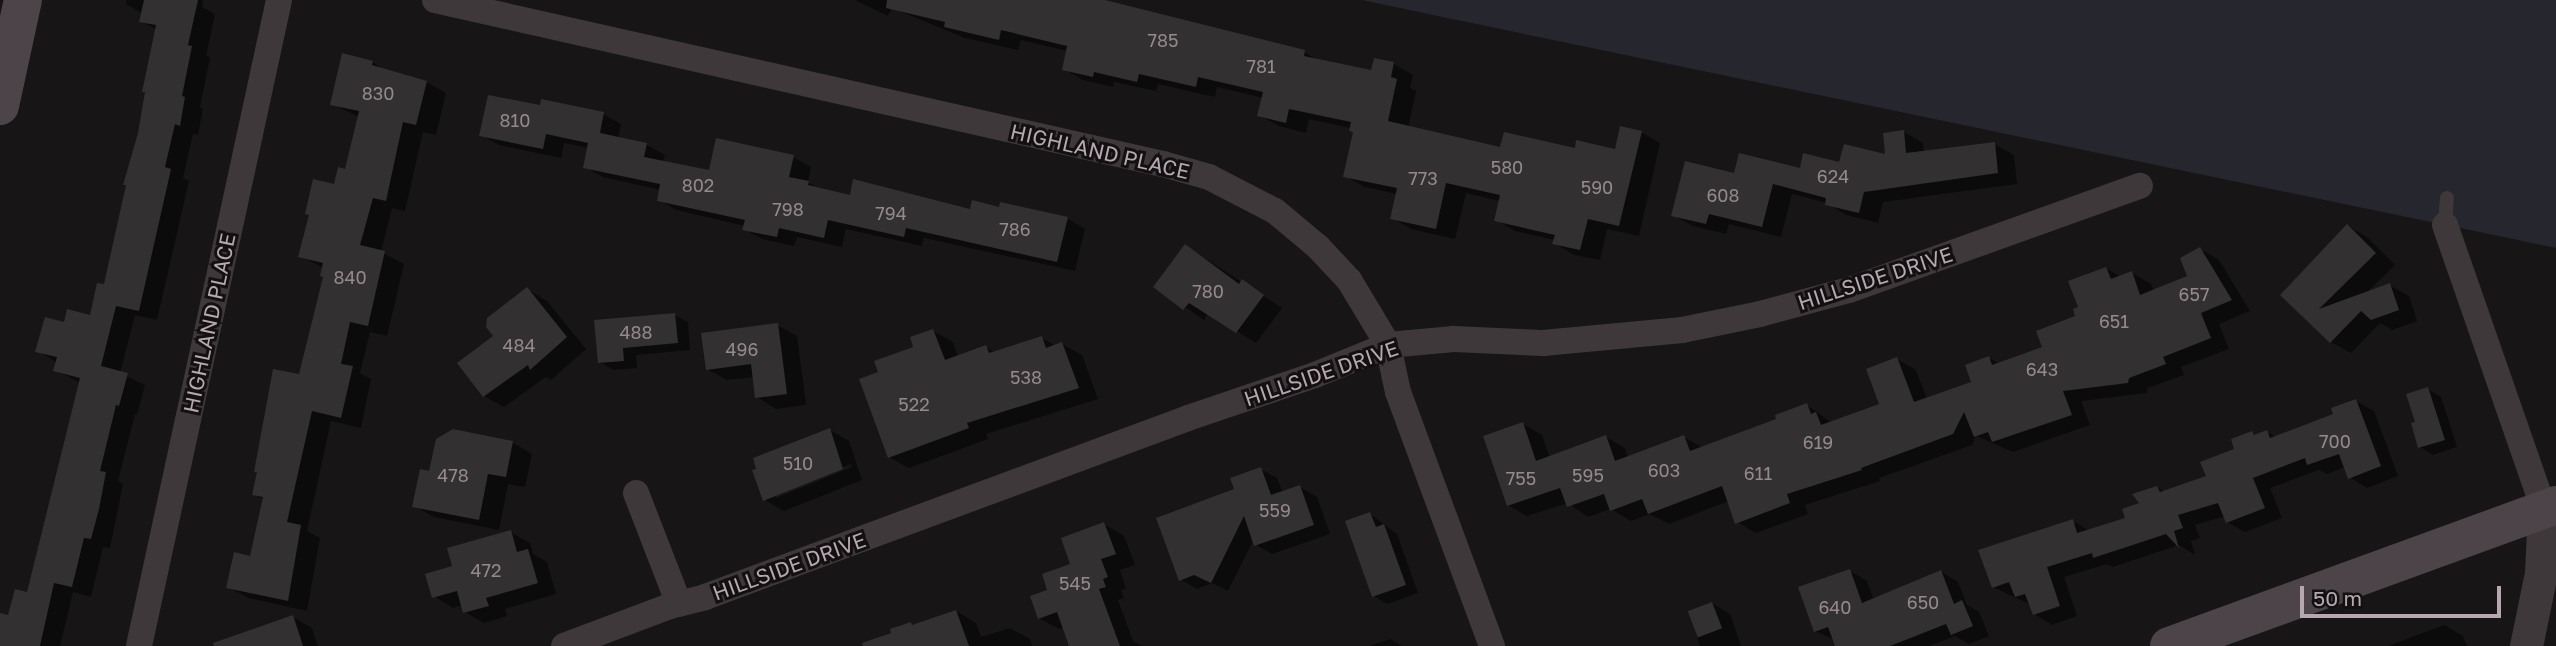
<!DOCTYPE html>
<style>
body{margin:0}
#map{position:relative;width:2556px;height:646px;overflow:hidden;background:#171515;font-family:"Golos Text",sans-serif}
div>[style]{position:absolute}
.green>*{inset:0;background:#25262e}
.shadow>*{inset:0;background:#0007}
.building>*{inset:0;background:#333031;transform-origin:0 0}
.service>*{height:14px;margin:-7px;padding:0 7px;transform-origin:7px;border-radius:7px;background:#3e383a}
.minor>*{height:26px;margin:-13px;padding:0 13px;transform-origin:13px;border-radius:13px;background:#3e383a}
.tertiary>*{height:33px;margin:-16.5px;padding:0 16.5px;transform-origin:16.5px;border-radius:16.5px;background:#3e383a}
.secondary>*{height:38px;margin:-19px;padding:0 19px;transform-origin:19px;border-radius:19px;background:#4c4448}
span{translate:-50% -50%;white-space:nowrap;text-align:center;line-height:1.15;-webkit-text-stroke:6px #121010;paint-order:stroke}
.number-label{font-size:18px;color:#958990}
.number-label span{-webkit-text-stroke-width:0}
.street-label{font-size:21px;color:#b6a7b0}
.scale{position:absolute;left:2300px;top:586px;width:201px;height:32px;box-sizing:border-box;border:4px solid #b6a7b0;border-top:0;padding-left:9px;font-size:21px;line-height:24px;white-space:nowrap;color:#b6a7b0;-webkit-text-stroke:5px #121010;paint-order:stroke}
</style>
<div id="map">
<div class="green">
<i style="clip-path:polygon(1362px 0,2556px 0,2556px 248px,1433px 15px)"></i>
</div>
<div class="shadow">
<i style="clip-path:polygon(127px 0,203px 0,202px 7px,215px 14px,206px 56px,210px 58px,200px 107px,203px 109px,198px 135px,193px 134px,183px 178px,189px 181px,157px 320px,135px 315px,120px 373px,145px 385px,137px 415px,135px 414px,118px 481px,123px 484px,110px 548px,103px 547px,91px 597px,73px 592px,60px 646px,0 646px,0 615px,10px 617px,29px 594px,81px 383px,55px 370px,56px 362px,38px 351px,65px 324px,92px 318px,105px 286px,139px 133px,157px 30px,141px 21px,143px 14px,126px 4px)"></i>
<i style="clip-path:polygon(855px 0,1098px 0,1304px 52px,1321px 62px,1373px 72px,1394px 64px,1413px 75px,1410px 88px,1416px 91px,1408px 128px,1501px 150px,1616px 151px,1641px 132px,1660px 143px,1639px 236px,1607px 229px,1600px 260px,1574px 255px,1554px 243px,1555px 240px,1515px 231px,1496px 220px,1500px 201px,1466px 193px,1455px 239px,1411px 229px,1392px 218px,1397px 194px,1365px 187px,1345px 176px,1354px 132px,1351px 128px,1309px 119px,1306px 133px,1279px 126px,1259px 115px,1264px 98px,1217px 87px,1215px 97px,1158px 84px,1156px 91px,1114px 82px,1113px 87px,1083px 80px,1064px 69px,1068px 51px,1021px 40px,1018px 50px,965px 38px,892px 8px,888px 16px)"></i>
<i style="clip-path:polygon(372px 62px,388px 72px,426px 82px,446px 93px,436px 135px,423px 132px,405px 211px,392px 208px,381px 252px,404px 264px,387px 336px,370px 332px,360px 373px,371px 379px,361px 428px,331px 421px,307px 531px,320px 538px,307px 611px,248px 598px,228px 587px,252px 558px,264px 500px,254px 494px,300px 376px,325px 277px,324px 268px,300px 256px,335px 186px,347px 171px,359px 117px,332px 104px)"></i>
<i style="clip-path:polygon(541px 107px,603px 114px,621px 124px,618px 139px,647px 145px,665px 155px,663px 162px,711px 172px,793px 157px,811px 167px,808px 182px,820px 190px,851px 197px,971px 211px,1001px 209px,1067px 218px,1085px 229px,1075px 271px,924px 238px,922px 246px,846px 229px,842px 247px,797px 237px,794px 246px,762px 239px,744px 229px,745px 226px,676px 210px,659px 200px,661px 190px,603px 177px,585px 167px,589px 148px,564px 143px,561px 158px,499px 145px,481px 135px)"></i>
<i style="clip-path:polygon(1904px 132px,1923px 143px,1924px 153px,1994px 144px,2014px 155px,2017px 184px,1883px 202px,1878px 223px,1846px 215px,1827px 203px,1792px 194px,1781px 237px,1729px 224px,1726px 234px,1693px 226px,1673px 215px,1735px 175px,1801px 170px,1887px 156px)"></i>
<i style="clip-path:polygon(2348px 226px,2367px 237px,2395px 265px,2365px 294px,2389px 285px,2409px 296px,2417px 321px,2392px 330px,2380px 323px,2351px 353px,2331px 342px,2282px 295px)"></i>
<i style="clip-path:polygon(1186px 246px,1282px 308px,1256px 343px,1208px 313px,1204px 320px,1156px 287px)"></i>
<i style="clip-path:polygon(2200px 249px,2219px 260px,2250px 311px,2219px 324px,2229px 349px,2181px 367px,2184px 375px,2147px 388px,2147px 393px,2081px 401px,2090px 425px,2013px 452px,1976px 436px,1972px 445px,1879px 478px,1880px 481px,1805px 505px,1808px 514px,1756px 533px,1737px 522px,1729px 501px,1669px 524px,1650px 514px,1631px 521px,1611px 509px,1588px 517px,1568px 503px,1527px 516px,1508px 505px,1523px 424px,1542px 435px,1550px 458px,1606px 437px,1625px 448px,1628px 458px,1684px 437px,1703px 448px,1779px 421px,1807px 405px,1832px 423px,1881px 405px,1897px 359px,1916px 370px,1927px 399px,1973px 383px,1989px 358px,2000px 364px,2044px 348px,2077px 317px,2106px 268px,2121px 277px,2132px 273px,2151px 284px,2154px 291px,2189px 277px)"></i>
<i style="clip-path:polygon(527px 289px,547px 301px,586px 349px,551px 380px,546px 377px,504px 407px,484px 396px,495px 337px)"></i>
<i style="clip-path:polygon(674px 315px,688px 322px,690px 350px,636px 355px,637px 368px,613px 370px,600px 362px)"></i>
<i style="clip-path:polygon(777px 325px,797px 336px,806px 405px,776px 409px,757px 397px,754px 377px,727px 380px,707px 369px)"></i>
<i style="clip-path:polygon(933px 331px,953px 342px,958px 357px,986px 347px,995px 353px,1042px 338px,1056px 346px,1062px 344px,1082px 355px,1098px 399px,986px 434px,988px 439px,909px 468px,889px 457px,881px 374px)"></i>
<i style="clip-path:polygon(2428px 389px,2441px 397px,2457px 447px,2433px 455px,2420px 447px,2417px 423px)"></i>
<i style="clip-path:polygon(2356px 401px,2374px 411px,2398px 476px,2367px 488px,2349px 477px,2345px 467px,2327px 474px,2319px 470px,2270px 488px,2282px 518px,2245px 532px,2227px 522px,2225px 516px,2195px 525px,2200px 538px,2191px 541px,2195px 555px,2179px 545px,2113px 567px,2107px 564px,2064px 577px,2077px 616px,2052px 625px,2034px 614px,2031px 605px,1993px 587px,2073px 521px,2090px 531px,2127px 519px,2157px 487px,2165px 492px,2208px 477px,2252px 433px,2257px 436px,2267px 432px,2276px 437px,2336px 415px)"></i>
<i style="clip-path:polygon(evenodd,830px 430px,849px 441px,862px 480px,784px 511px,765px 500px,830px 430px,851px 464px,852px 467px,776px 498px,776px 494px,851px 464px)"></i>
<i style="clip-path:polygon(512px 442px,532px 454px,525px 487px,508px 484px,499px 530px,434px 517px,414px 506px,431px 473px)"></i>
<i style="clip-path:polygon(1260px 469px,1277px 478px,1283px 493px,1300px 487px,1317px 497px,1330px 534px,1272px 554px,1256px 545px,1254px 539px,1228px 591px,1212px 583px,1197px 589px,1180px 579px,1236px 490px)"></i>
<i style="clip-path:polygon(1370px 514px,1397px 534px,1418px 593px,1387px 604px,1374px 596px)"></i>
<i style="clip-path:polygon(1104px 524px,1124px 536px,1135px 565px,1120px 570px,1126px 588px,1121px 590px,1124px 598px,1118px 600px,1133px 641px,1142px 646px,1078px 646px,1064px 627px,1059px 629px,1039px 618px,1050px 591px)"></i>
<i style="clip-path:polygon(510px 532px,530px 543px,533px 554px,547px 562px,556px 594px,505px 609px,507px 616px,484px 623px,465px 612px,463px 605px,453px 608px,434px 596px,454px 567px)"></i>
<i style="clip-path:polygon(1850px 571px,1867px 581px,1874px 600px,1941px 572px,1958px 582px,1967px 605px,1979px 612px,1989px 636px,1969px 644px,1955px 636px,1929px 646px,1837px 646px,1835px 640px,1815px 631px)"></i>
<i style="clip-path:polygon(1712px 603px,1730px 614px,1741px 646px,1700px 646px,1689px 612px)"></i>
<i style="clip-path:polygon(956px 611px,976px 623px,981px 637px,1010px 628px,1030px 639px,1032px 646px,894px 646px,911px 624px,915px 626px)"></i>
<i style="clip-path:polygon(293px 617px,312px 628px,318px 646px,215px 646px)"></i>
<i style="clip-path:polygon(2444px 625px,2463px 636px,2467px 646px,2388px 646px)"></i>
<i style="clip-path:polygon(1390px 639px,1402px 646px,1369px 646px)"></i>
</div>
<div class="building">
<i style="clip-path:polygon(144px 0,198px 0,188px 45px,192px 46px,182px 96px,185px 97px,180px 126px,175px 124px,165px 167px,171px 169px,139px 311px,116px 306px,101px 366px,128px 373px,119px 406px,116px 405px,100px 471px,106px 472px,99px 509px,91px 539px,84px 538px,72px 587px,54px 583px,40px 646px,0 646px,0 613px,8px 615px,15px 589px,27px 592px,80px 378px,53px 371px,57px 357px,35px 352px,45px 317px,64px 322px,67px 309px,90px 315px,97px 283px,104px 284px,126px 185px,123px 185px,138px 133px,145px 92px,142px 92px,156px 25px,139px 22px)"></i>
<i style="clip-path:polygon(887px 0,1105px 0,1305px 50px,1304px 56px,1371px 70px,1374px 58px,1394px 62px,1391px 77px,1397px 79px,1388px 121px,1500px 147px,1504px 132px,1575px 148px,1576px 140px,1615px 149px,1620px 126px,1642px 131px,1619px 226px,1588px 219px,1580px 250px,1552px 244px,1555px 235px,1494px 221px,1500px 195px,1446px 183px,1436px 229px,1390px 219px,1397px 188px,1343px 177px,1353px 132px,1349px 131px,1351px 122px,1289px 109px,1286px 123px,1257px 116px,1263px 92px,1198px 77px,1196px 87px,1139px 74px,1137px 82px,1094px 72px,1093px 77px,1062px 70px,1067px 46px,1001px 30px,999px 40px,944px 27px,945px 22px,886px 8px)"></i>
<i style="clip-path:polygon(342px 53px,373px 61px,372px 65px,427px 81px,416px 125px,403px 122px,386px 201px,373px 198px,360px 245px,385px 251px,368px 326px,350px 322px,341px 364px,353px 366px,341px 418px,312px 411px,287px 522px,301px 525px,288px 601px,226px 588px,234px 552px,250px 556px,263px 497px,252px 495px,257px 472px,254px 472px,273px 369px,299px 374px,323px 277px,320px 276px,323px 263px,298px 257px,309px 215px,305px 214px,313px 179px,334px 184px,338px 167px,345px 169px,359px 111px,330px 105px)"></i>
<i style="clip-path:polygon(488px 95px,540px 105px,541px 99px,604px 112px,600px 133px,647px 143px,644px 157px,709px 170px,716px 138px,794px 155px,789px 177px,809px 181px,808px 185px,850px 195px,853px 179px,970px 209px,972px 200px,999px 207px,1000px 202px,1068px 217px,1057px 262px,906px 228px,904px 237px,828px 220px,824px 238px,779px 228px,777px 237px,742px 230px,745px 220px,657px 201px,660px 184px,583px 168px,588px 143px,546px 134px,543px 149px,479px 136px)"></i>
<i style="clip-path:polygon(1904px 130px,1906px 153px,1995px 142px,1998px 173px,1864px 192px,1859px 213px,1825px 205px,1826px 198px,1773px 184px,1762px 227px,1709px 214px,1706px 224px,1671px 216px,1685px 161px,1734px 173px,1739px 153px,1800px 168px,1803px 153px,1839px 162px,1844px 144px,1885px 154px,1883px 133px)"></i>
<i style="clip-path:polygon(2347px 224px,2376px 253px,2319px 309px,2390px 283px,2399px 310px,2371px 320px,2361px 311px,2330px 343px,2280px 295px)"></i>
<i style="clip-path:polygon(1185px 244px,1239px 284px,1242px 279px,1264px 295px,1236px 333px,1189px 303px,1183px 310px,1153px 287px)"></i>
<i style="clip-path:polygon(2200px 247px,2232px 300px,2201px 313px,2211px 338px,2163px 357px,2166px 364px,2129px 378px,2128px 383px,2063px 391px,2072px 415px,1992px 442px,1988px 432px,1974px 437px,1964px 412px,1953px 434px,1861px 468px,1862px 470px,1787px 494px,1790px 503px,1735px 524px,1722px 486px,1648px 514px,1642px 499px,1610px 511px,1604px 494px,1567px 507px,1560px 488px,1507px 506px,1483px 436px,1523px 422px,1536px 461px,1606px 435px,1615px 461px,1684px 435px,1690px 451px,1776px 419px,1775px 415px,1807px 403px,1811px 414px,1816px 412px,1821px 425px,1879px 404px,1866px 369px,1897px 357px,1914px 402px,1971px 382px,1965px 365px,1989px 356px,1992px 365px,2042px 347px,2036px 331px,2075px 316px,2073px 309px,2078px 307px,2068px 281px,2106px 267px,2111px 279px,2132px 271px,2140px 295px,2187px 276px,2180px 258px)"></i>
<i style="clip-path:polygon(527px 287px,567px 337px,530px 370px,528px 365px,483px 397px,457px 363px,493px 336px,486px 327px,487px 318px)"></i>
<i style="clip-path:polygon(675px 313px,678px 343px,623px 348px,624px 361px,598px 363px,594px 320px)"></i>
<i style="clip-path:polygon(778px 323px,787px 394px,755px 398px,751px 364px,706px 370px,701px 333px)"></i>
<i style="clip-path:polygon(933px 329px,945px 360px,986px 345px,989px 353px,1042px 336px,1046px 348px,1062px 342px,1079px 388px,967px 423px,969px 428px,888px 458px,859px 379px,878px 372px,874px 361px,913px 347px,910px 337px)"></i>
<i style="clip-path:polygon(2428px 387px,2445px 440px,2418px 448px,2411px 423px,2415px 422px,2406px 394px)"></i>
<i style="clip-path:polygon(2356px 399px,2381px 466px,2348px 479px,2339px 454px,2307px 465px,2305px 458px,2253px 478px,2265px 508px,2226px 523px,2218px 503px,2178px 515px,2183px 528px,2174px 531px,2179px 548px,2166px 534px,2093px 558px,2092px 553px,2047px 567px,2060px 606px,2033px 615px,2025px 594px,2015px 597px,2009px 582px,1992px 588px,1978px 550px,2073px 519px,2077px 533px,2125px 518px,2122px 509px,2139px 503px,2132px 494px,2157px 486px,2160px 492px,2206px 476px,2200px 462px,2234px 449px,2231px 439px,2252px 431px,2254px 435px,2267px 430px,2270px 438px,2333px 414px,2331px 408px)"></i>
<i style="clip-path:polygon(830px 428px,843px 469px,763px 501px,752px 470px,756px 469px,753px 458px)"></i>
<i style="clip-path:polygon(453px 429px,513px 441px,506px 477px,488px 474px,479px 520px,412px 507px,420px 469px,429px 471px,436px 439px)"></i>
<i style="clip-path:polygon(1261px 467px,1271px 495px,1300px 485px,1314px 525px,1254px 546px,1244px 516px,1211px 583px,1194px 575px,1179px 581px,1156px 518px,1234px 489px,1230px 478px)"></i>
<i style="clip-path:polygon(1370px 512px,1376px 527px,1384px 524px,1406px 585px,1372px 597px,1345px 521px)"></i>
<i style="clip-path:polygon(1104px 522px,1116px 554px,1101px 559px,1108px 577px,1103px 579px,1106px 587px,1099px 589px,1120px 646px,1069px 646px,1057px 612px,1038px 619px,1030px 596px,1047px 590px,1042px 574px,1070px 564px,1061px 538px)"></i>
<i style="clip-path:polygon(511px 530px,517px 552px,528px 549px,538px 583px,486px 598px,489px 606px,463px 613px,457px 591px,432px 598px,425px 574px,452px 566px,447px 548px)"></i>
<i style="clip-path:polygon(1850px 569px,1862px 603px,1941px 570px,1954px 604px,1962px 600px,1973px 626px,1951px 635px,1946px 624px,1890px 646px,1835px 646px,1828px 627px,1814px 632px,1798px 587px)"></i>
<i style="left:1712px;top:602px;width:28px;height:26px;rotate:69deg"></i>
<i style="clip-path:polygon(956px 610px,969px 646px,863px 646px,862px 643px,891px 633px,890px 629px,911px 622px,912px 625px)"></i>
<i style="clip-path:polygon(293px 615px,303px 646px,214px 646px,213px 643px)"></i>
</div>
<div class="service">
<i style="left:2445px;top:225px;width:27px;rotate:-86deg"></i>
</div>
<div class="minor">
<i style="left:435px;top:0;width:746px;rotate:12.7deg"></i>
<i style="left:1163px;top:164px;width:48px;rotate:15.8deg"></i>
<i style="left:1209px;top:177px;width:74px;rotate:27.3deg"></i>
<i style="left:1275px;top:211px;width:56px;rotate:39.9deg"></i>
<i style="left:1318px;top:247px;width:45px;rotate:46.8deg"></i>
<i style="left:1349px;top:280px;width:76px;rotate:59deg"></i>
<i style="left:1388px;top:345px;width:48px;rotate:78deg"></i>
<i style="left:1398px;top:392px;width:271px;rotate:69.7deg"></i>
<i style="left:2445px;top:225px;width:301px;rotate:70.8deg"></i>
<i style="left:636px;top:493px;width:119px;rotate:68.8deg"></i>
<i style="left:139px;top:646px;width:661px;rotate:-77.77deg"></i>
<i style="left:564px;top:646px;width:113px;rotate:-20.7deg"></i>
<i style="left:670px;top:606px;width:36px;rotate:-14deg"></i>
<i style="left:705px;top:597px;width:515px;rotate:-20.33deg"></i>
<i style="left:1188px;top:418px;width:134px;rotate:-18.7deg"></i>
<i style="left:1315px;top:375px;width:79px;rotate:-22.3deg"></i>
<i style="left:1388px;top:345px;width:66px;rotate:-5.2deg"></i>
<i style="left:1454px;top:339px;width:89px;rotate:2.6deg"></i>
<i style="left:1543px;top:343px;width:140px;rotate:-5.3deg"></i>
<i style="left:1682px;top:330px;width:80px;rotate:-11.6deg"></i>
<i style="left:1760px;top:314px;width:92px;rotate:-15.1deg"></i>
<i style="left:1849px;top:290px;width:309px;rotate:-19.7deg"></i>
</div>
<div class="tertiary">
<i style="left:2526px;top:646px;width:75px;rotate:-78.4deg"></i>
<i style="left:2541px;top:573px;width:64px;rotate:-87.3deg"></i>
</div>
<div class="secondary">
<i style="left:0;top:106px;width:108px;rotate:-77.8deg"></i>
<i style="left:2169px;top:646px;width:412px;rotate:-20deg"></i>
</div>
<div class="number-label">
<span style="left:1163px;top:40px">785</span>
<span style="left:1261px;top:66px">781</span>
<span style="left:378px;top:93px">830</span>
<span style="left:515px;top:120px">810</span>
<span style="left:1507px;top:167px">580</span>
<span style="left:1833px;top:176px">624</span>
<span style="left:1423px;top:178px">773</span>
<span style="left:698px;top:185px">802</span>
<span style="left:1597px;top:187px">590</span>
<span style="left:1723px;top:195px">608</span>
<span style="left:788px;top:209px">798</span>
<span style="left:891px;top:213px">794</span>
<span style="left:1015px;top:229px">786</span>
<span style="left:350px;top:277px">840</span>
<span style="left:1208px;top:291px">780</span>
<span style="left:2194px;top:294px">657</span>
<span style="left:2114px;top:321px">651</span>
<span style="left:636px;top:332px">488</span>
<span style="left:519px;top:345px">484</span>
<span style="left:742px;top:349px">496</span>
<span style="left:2042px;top:369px">643</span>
<span style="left:1026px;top:377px">538</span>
<span style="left:914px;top:404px">522</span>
<span style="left:2335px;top:441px">700</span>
<span style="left:1818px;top:442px">619</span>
<span style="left:798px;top:463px">510</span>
<span style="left:1664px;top:470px">603</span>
<span style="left:1758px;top:473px">611</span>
<span style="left:453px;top:475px">478</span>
<span style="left:1588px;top:475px">595</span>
<span style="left:1521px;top:478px">755</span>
<span style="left:1275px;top:510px">559</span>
<span style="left:486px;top:570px">472</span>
<span style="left:1075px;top:583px">545</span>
<span style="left:1923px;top:602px">650</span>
<span style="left:1835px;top:607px">640</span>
</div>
<div class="street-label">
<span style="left:1100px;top:151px;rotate:13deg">HIGHLAND PLACE</span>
<span style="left:1875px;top:278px;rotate:-18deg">HILLSIDE DRIVE</span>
<span style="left:209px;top:323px;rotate:-78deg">HIGHLAND PLACE</span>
<span style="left:1321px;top:373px;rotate:-19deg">HILLSIDE DRIVE</span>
<span style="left:789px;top:566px;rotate:-20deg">HILLSIDE DRIVE</span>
</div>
<div class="scale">50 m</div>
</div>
